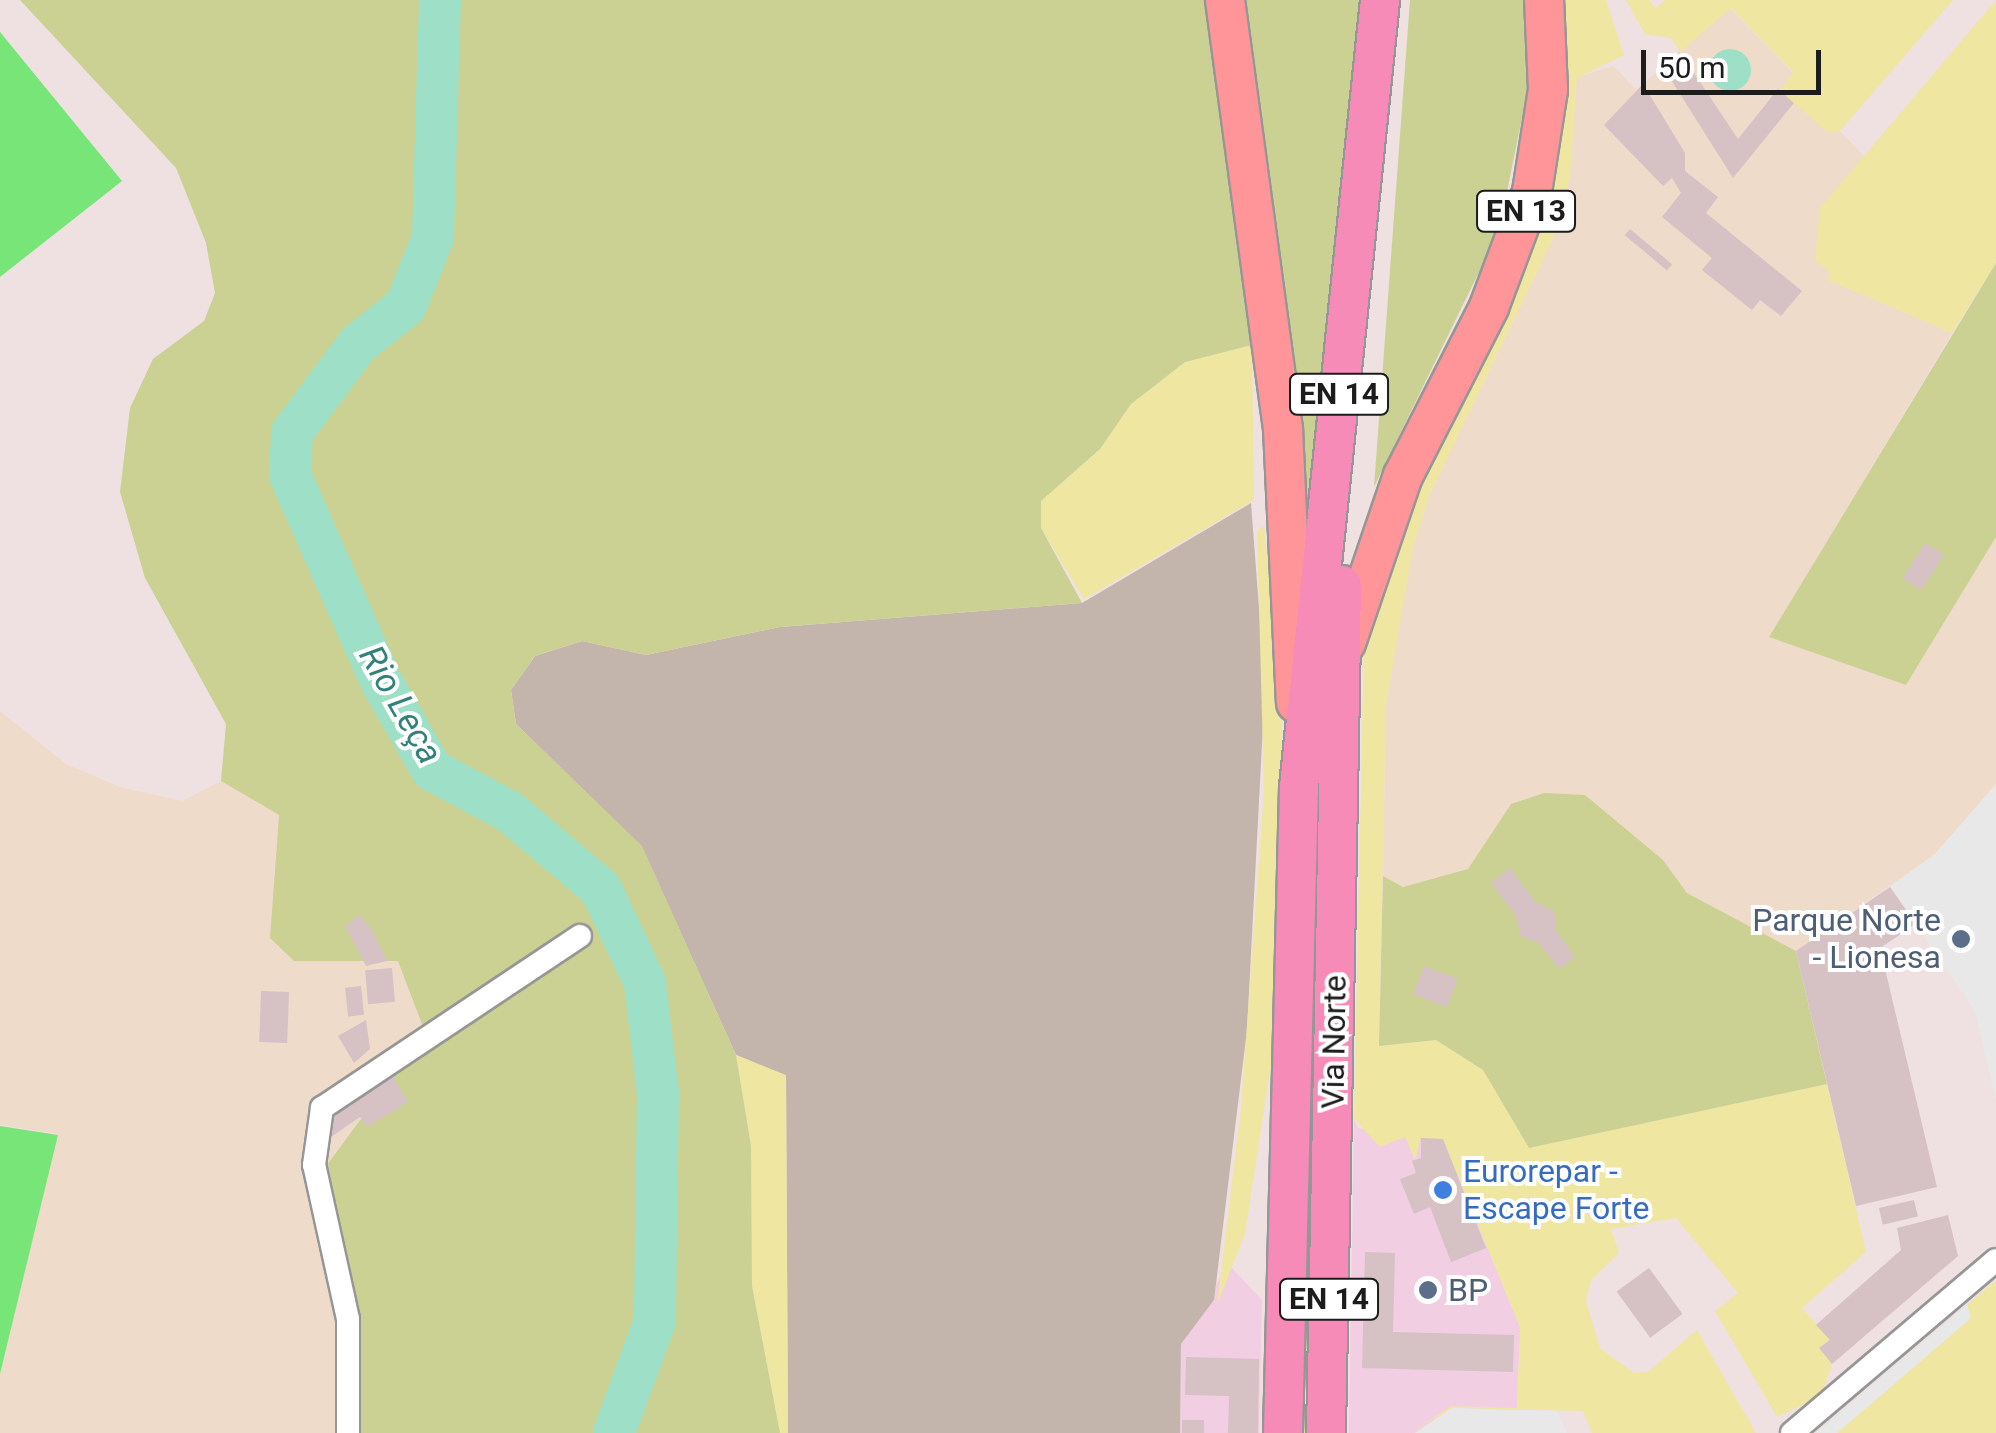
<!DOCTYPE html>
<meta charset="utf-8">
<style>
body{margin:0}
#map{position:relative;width:1996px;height:1433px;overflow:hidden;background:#efe1e1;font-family:Roboto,sans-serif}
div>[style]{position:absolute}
.commercial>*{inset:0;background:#f1cee2}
.construction>*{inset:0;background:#c4b5ac}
.farmland>*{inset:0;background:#efdbca}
.grass>*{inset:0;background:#eee6a1;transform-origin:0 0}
.forest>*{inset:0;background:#cbd192}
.pitch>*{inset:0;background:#77e578}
.parking>*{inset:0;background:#e8e8e8}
.water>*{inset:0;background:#9de0c7}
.round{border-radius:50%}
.river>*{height:42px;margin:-21px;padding:0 21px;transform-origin:21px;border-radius:21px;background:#9de0c7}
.building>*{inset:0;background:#d6c1c4;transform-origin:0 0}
.roads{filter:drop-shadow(2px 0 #969696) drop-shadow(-2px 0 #969696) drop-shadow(0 2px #969696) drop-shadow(0 -2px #969696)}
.minor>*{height:22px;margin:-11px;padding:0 11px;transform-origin:11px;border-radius:11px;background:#fff}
.primary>*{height:38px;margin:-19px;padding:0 19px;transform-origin:19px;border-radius:19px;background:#ff9599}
.trunk>*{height:38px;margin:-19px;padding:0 19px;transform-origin:19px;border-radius:19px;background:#f68bb8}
.dots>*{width:28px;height:28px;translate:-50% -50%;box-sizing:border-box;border:5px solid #fff;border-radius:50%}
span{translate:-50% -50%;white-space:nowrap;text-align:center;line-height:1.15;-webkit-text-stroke:8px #fff;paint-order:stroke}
.shield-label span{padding:2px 8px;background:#fff;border:2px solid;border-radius:8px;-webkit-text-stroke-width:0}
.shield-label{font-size:30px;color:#1c1c1c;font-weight:700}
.service-label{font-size:32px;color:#4e5e75}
.right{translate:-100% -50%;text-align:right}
.left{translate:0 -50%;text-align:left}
.street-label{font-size:32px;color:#1c1c1c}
.shop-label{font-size:32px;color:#366cbe}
.water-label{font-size:35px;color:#338279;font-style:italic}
.scale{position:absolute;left:1641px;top:50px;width:180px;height:45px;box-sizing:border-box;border:5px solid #1c1c1c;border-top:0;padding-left:12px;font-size:30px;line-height:35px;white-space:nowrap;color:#1c1c1c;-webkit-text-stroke:8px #fff;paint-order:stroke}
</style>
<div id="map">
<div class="commercial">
<i style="clip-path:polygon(1354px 1119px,1358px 1128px,1443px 1139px,1520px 1327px,1517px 1411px,1452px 1408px,1415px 1433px,1349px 1433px)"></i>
<i style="clip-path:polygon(1228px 1264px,1262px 1300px,1259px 1433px,1180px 1433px,1181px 1344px)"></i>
</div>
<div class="construction">
<i style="clip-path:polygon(1251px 503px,1265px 687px,1247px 1030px,1214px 1300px,1181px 1344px,1180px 1433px,788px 1433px,786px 1076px,736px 1055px,642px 847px,516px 724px,511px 690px,535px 656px,582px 641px,646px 655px,780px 627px,1082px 603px)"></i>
</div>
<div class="farmland">
<i style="clip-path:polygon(1730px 8px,1793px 73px,1781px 91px,1829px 133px,1840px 131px,1899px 193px,1826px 279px,1952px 333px,1770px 637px,1906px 685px,1996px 537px,1996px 784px,1935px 854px,1796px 951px,1687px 893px,1663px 860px,1511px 804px,1469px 869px,1403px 887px,1383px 876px,1386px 705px,1413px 547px,1430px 494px,1552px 241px,1570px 176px,1577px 77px,1614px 66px,1636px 90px)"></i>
<i style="clip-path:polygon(0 711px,66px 764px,120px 787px,182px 801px,221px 781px,279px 815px,274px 874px,294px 961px,398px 961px,410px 984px,425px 1032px,410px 1041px,359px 1129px,324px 1169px,349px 1433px,0 1433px,0 1374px,58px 1134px,0 1125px)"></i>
</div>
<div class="grass">
<i style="clip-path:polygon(1552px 0,1606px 0,1624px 55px,1577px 78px,1570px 176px,1552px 241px,1430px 494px,1413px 547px,1386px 705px,1379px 1046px,1436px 1040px,1483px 1070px,1529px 1148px,1827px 1084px,1866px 1252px,1802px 1308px,1830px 1340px,1819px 1348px,1832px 1364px,1821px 1396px,1777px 1417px,1715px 1311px,1738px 1293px,1676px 1218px,1611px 1229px,1619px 1253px,1591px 1280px,1586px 1301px,1600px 1348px,1634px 1373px,1648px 1372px,1697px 1330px,1756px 1433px,1592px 1433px,1583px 1411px,1452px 1408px,1411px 1433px,1451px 1406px,1517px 1408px,1520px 1327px,1443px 1140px,1421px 1138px,1415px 1160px,1405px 1137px,1380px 1147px,1354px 1119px,1364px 643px,1382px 567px,1491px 323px)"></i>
<i style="clip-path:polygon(1626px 0,1650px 0,1655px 9px,1665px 0,1953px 0,1840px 131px,1829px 133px,1780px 91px,1793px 72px,1731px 8px,1680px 52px,1671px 38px,1645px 34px)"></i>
<i style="clip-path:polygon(1996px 0,1996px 263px,1952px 333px,1826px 279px,1831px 273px,1815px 260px,1820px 208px)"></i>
<i style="clip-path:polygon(1252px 345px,1254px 500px,1084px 599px,1041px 528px,1041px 501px,1100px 449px,1131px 404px,1185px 362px)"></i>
<i style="clip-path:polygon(1264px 525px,1266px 550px,1280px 552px,1284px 628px,1276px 1032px,1245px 1234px,1217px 1305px,1241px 1108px,1264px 790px,1257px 531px)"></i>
<i style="left:1320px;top:935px;width:498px;height:12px;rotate:91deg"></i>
<i style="clip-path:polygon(736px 1055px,786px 1075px,788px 1433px,780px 1433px,752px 1286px,751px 1146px)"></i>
<i style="clip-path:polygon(1996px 1280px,1996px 1433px,1837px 1433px,1970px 1319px,1967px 1305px)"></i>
</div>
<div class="forest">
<i style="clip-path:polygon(20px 0,1209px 0,1252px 345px,1185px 362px,1131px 404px,1100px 449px,1041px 501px,1041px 528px,1082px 603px,780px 627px,646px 655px,582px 641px,535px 656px,511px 690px,516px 724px,642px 846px,736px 1055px,751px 1146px,752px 1286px,780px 1433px,349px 1433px,324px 1169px,425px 1032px,398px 961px,294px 961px,270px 938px,279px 815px,221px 781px,226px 724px,145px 578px,120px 492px,130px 408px,153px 359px,204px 321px,215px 293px,206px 243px,176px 168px)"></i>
<i style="clip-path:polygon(1244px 0,1362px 0,1307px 549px,1301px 404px)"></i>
<i style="clip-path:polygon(1410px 0,1524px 0,1527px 93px,1499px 231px,1374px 487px)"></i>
<i style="clip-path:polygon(1996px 263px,1996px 537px,1906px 685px,1769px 637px)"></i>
<i style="clip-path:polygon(1544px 793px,1585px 795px,1663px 860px,1687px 893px,1796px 951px,1827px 1084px,1529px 1148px,1483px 1070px,1436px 1040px,1379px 1046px,1383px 876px,1403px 887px,1468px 869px,1511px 804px)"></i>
</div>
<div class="pitch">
<i style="clip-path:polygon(0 32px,122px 181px,0 277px)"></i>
<i style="clip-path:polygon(0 1126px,58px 1135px,0 1374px)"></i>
</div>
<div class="parking">
<i style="clip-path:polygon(1996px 784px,1996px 1101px,1975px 1011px,1890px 887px,1935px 854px)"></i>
<i style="clip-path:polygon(1967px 1305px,1971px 1318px,1837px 1433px,1816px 1433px)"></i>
<i style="clip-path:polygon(1452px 1408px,1557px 1411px,1567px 1433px,1415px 1433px)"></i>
</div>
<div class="water">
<i class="round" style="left:1709px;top:49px;width:42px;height:42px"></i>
</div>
<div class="river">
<i style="left:440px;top:0;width:237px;rotate:91.7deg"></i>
<i style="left:433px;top:237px;width:74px;rotate:111.4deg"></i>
<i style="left:406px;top:306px;width:61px;rotate:141.6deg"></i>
<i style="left:358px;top:344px;width:111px;rotate:126.6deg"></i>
<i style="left:292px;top:433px;width:42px;rotate:92.7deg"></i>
<i style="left:290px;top:475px;width:225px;rotate:66.2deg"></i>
<i style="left:381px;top:681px;width:103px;rotate:60.2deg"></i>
<i style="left:432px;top:770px;width:89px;rotate:28.3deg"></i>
<i style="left:510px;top:812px;width:119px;rotate:40.2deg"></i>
<i style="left:601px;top:889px;width:104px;rotate:64.9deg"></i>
<i style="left:645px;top:983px;width:111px;rotate:83.3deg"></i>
<i style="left:658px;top:1093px;width:228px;rotate:90.8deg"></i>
<i style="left:655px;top:1321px;width:119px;rotate:110.1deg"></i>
</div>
<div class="building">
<i style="clip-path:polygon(1680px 52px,1738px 139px,1778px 89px,1794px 103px,1733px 178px,1663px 67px)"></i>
<i style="clip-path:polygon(1643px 84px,1685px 153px,1685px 171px,1718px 197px,1706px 213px,1802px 291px,1781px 316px,1760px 300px,1752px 310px,1702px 270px,1712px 258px,1662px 217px,1681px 193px,1672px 178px,1663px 186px,1604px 125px)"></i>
<i style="left:1630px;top:229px;width:55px;height:8px;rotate:40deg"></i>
<i style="left:1925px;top:543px;width:22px;height:42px;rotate:32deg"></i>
<i style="clip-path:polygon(1510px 868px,1535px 902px,1554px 911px,1556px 931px,1575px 957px,1559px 969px,1539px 943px,1520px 936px,1516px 916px,1491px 883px)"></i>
<i style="clip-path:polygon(1890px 887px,1916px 924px,1880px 948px,1937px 1187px,1856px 1206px,1796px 951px)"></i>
<i style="clip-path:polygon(360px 915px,373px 932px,387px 961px,366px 966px,345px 926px)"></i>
<i style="left:1424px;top:966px;width:36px;height:30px;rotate:21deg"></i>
<i style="left:392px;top:968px;width:34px;height:27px;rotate:85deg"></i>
<i style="left:361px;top:986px;width:29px;height:16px;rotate:84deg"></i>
<i style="left:261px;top:991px;width:28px;height:51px;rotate:2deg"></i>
<i style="clip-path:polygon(366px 1020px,370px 1049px,354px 1063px,338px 1036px)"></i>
<i style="clip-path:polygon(391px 1073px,408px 1102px,367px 1127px,360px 1117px,328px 1139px,324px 1113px)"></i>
<i style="clip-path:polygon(1421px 1138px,1443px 1139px,1486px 1248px,1451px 1262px,1430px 1207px,1414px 1214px,1400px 1179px,1416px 1173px,1412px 1161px,1421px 1158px)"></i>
<i style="left:1914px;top:1200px;width:17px;height:36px;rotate:77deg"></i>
<i style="clip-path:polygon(1948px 1215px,1958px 1256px,1832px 1364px,1819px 1348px,1830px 1340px,1816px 1325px,1901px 1250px,1897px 1228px)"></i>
<i style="clip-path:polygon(1365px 1252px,1395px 1253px,1393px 1332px,1514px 1335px,1513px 1372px,1362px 1368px)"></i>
<i style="left:1649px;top:1268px;width:57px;height:40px;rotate:54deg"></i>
<i style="clip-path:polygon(1186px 1357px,1259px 1359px,1258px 1433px,1228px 1433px,1229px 1396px,1185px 1395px)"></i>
<i style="left:1182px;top:1420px;width:22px;height:13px"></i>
</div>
<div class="roads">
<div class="minor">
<i style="left:348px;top:1433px;width:114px;rotate:-90deg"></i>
<i style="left:348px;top:1319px;width:158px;rotate:-102.4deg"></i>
<i style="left:314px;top:1165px;width:58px;rotate:-82deg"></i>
<i style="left:322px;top:1108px;width:310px;rotate:-33.7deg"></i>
<i style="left:1792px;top:1433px;width:267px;rotate:-40.3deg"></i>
</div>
<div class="primary">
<i style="left:1225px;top:0;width:433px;rotate:82.3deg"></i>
<i style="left:1283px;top:429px;width:274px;rotate:87.3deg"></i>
<i style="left:1346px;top:643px;width:176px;rotate:-71.2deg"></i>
<i style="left:1403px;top:476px;width:190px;rotate:-63deg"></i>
<i style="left:1489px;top:307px;width:123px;rotate:-69.5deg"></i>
<i style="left:1532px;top:192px;width:103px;rotate:-81.1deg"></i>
<i style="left:1548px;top:90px;width:90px;rotate:-92.5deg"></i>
</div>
<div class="trunk">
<i style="left:1283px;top:1433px;width:646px;rotate:-88.58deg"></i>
<i style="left:1299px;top:787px;width:791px;rotate:-84.12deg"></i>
<i style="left:1326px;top:1433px;width:848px;rotate:-88.92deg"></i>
</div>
</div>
<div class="dots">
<i style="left:1961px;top:939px;background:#5c6f8a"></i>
<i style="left:1443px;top:1190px;background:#3f7fe0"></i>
<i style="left:1428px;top:1290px;background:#5c6f8a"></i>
</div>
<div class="shield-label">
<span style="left:1526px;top:211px">EN 13</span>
<span style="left:1339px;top:394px">EN 14</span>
<span style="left:1329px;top:1299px">EN 14</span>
</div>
<div class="service-label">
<span class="right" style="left:1941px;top:939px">Parque Norte<br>- Lionesa</span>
<span class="left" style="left:1448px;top:1290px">BP</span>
</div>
<div class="street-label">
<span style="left:1334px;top:1042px;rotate:-89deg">Via Norte</span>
</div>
<div class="shop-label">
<span class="left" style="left:1463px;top:1190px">Eurorepar -<br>Escape Forte</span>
</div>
<div class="water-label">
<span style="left:400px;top:705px;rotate:60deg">Rio Leça</span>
</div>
<div class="scale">50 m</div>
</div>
